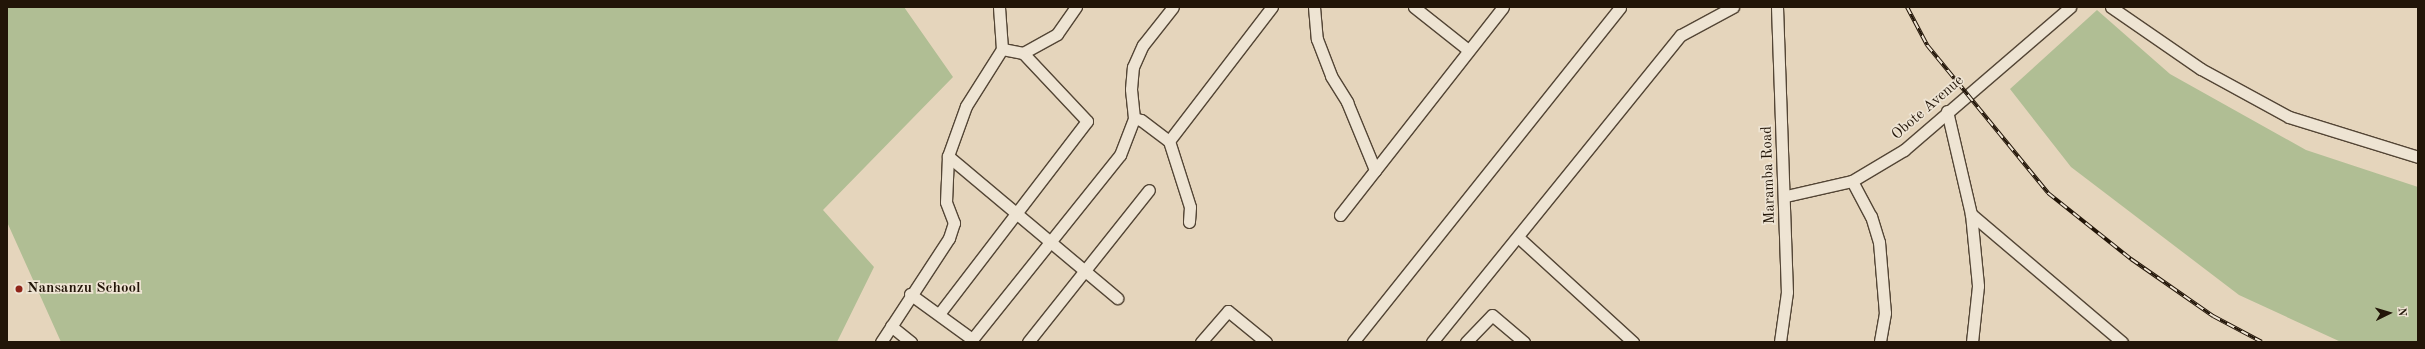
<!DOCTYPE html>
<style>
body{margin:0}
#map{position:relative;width:2425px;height:349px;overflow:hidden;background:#e5d5bc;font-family:"Old Standard TT",serif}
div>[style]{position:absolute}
.green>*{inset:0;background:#b0be94}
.roads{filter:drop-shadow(1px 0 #534535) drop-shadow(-1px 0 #534535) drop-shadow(0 1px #534535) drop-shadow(0 -1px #534535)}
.street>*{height:11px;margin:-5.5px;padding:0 5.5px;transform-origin:5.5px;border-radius:5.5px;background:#eee4d3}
.rail>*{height:4px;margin-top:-2px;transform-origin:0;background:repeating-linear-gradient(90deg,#eee4d3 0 8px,#221508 0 16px);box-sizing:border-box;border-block:1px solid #221508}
.dots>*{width:11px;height:11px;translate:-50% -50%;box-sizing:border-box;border:2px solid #eee4d3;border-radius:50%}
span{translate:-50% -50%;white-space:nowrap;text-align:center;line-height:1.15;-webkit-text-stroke:3.5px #eee4d3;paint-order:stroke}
.street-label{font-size:15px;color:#221508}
.poi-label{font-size:15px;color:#221508;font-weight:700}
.left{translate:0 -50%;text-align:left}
.frame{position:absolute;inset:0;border:8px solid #221508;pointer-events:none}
.north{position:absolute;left:2369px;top:293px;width:40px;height:40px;-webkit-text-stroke:3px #eee4d3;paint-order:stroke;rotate:85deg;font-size:11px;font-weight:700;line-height:16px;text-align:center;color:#221508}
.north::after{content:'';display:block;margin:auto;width:14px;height:18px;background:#221508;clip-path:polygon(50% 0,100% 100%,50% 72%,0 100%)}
</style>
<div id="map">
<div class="green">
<i style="clip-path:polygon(7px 7px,904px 7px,953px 77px,823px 210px,874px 267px,837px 342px,61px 342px,7px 222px)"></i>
<i style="clip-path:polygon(2097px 10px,2170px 74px,2306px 150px,2418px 187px,2418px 342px,2341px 342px,2239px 295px,2071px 167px,2010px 89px)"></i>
</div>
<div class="roads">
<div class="street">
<i style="left:1314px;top:7px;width:32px;rotate:85deg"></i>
<i style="left:1317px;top:39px;width:40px;rotate:69deg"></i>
<i style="left:1331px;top:76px;width:31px;rotate:58deg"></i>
<i style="left:1347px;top:102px;width:74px;rotate:67.6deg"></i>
<i style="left:1414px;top:7px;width:68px;rotate:38.4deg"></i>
<i style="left:1777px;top:7px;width:285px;rotate:88deg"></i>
<i style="left:1787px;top:292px;width:50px;rotate:98deg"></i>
<i style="left:2111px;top:7px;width:109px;rotate:34.6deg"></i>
<i style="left:2201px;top:69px;width:100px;rotate:28.6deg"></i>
<i style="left:2289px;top:117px;width:135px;rotate:17.2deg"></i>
<i style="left:1023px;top:53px;width:39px;rotate:-29deg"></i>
<i style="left:1057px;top:34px;width:33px;rotate:-55deg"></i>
<i style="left:1947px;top:111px;width:106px;rotate:76.9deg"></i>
<i style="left:1971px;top:214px;width:72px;rotate:84.4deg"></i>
<i style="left:1978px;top:286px;width:56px;rotate:96.1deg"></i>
<i style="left:1134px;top:118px;width:29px;rotate:-96deg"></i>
<i style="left:1131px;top:89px;width:22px;rotate:-85deg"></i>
<i style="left:1133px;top:67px;width:24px;rotate:-66deg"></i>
<i style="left:1143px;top:45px;width:48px;rotate:-51.7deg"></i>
<i style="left:1169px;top:141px;width:169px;rotate:-52.5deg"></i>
<i style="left:948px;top:156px;width:221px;rotate:40deg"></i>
<i style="left:1852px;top:181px;width:40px;rotate:62deg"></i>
<i style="left:1871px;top:216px;width:27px;rotate:73deg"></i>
<i style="left:1879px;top:242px;width:71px;rotate:85.2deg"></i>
<i style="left:1885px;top:313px;width:29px;rotate:100deg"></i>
<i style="left:1786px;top:196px;width:68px;rotate:-12.8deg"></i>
<i style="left:1852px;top:181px;width:61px;rotate:-30.8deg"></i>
<i style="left:1904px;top:150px;width:219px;rotate:-40.7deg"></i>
<i style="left:1971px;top:214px;width:198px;rotate:40.3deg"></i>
<i style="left:1340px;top:215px;width:264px;rotate:-51.9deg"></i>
<i style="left:1518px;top:237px;width:156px;rotate:42.4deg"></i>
<i style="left:910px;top:294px;width:77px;rotate:36deg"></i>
<i style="left:939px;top:314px;width:243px;rotate:-52.5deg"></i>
<i style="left:1087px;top:121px;width:93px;rotate:-133.3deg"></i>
<i style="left:1023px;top:53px;width:21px;rotate:-169deg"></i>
<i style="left:891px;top:326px;width:26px;rotate:39deg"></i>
<i style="left:881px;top:342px;width:124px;rotate:-56.8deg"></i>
<i style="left:949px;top:238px;width:16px;rotate:-72deg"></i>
<i style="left:954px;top:223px;width:22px;rotate:-111deg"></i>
<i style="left:946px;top:202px;width:46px;rotate:-87.5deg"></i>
<i style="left:948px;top:156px;width:53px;rotate:-70.2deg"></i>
<i style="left:966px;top:106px;width:67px;rotate:-57.7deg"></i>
<i style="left:1002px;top:49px;width:42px;rotate:-94.1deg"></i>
<i style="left:970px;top:342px;width:240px;rotate:-51.3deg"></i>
<i style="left:1120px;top:155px;width:40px;rotate:-69deg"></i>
<i style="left:1134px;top:118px;width:7px;rotate:16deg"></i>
<i style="left:1141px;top:120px;width:35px;rotate:37deg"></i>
<i style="left:1169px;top:141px;width:69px;rotate:72.3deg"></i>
<i style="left:1190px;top:207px;width:15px;rotate:94deg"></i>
<i style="left:1028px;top:342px;width:194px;rotate:-51.5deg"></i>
<i style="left:1201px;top:342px;width:41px;rotate:-48.9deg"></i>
<i style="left:1228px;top:311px;width:49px;rotate:39.2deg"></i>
<i style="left:1353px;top:342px;width:428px;rotate:-51.4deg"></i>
<i style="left:1432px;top:342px;width:395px;rotate:-51deg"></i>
<i style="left:1681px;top:35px;width:59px;rotate:-28.3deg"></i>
<i style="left:1466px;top:342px;width:37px;rotate:-46deg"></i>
<i style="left:1492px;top:315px;width:42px;rotate:40.2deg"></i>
</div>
</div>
<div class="rail">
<i style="left:1907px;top:7px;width:43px;rotate:62.2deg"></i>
<i style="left:1927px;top:45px;width:191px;rotate:50.7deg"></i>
<i style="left:2048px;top:193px;width:106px;rotate:38.5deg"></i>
<i style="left:2131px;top:259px;width:100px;rotate:34.8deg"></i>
<i style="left:2213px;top:316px;width:55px;rotate:28deg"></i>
</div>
<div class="dots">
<i style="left:19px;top:289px;background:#8f2418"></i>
</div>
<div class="street-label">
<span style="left:1928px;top:108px;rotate:-41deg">Obote Avenue</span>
<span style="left:1769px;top:175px;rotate:-92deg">Maramba Road</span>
</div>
<div class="poi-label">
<span class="left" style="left:27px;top:289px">Nansanzu School</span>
</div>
<div class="frame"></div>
<div class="north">N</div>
</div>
